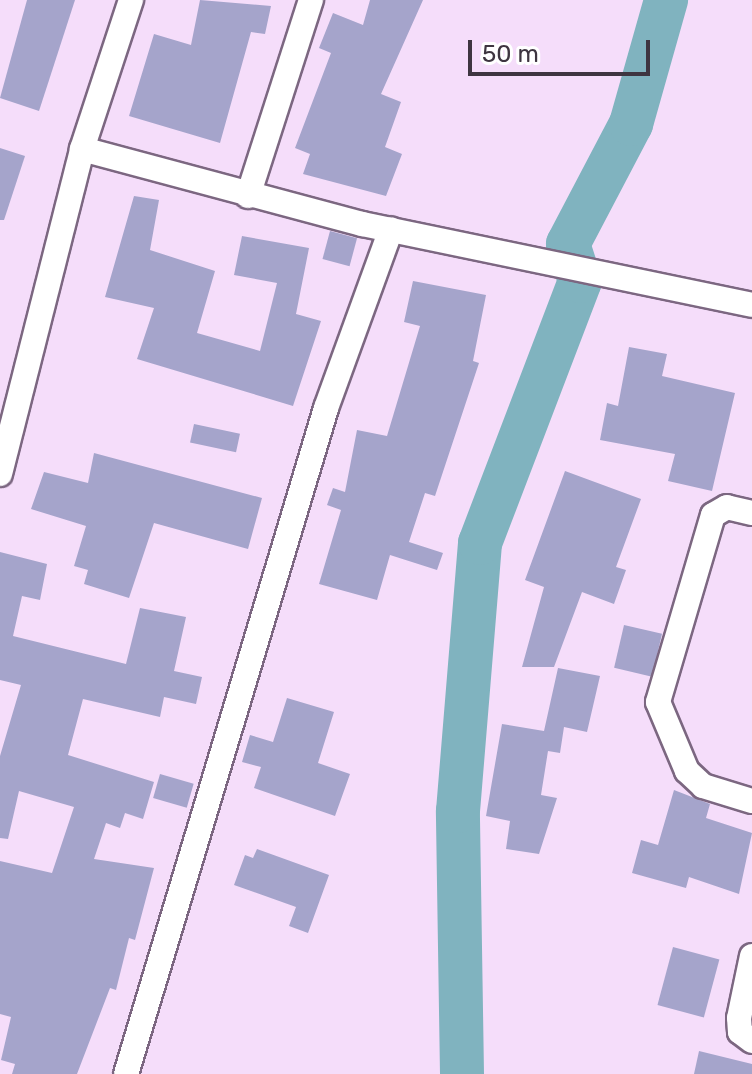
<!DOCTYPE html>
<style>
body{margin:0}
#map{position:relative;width:752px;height:1074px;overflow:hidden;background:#f5ddfa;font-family:Rubik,sans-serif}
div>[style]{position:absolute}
.river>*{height:44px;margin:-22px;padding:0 22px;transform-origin:22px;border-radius:22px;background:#80b3bf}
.building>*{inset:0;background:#a5a4cb;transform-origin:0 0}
.roads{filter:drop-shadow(2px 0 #7c6781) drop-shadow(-2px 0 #7c6781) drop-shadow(0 2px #7c6781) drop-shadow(0 -2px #7c6781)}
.minor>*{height:24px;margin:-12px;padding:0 12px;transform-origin:12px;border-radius:12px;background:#fff}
span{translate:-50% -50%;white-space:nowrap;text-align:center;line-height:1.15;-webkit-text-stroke:6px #fff;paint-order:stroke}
.scale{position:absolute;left:468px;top:40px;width:182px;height:36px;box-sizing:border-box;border:4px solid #3e3540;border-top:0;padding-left:10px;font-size:24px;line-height:28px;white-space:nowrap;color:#3e3540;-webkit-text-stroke:6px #fff;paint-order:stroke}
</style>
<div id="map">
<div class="river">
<i style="left:462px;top:1074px;width:263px;rotate:-90.9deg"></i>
<i style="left:458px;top:811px;width:269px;rotate:-85.3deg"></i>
<i style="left:480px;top:543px;width:280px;rotate:-69.1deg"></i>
<i style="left:580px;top:281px;width:39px;rotate:-108deg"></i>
<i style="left:568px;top:244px;width:136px;rotate:-62.3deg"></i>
<i style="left:631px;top:124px;width:129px;rotate:-74.2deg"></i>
</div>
<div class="building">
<i style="clip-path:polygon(27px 0,75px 0,39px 111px,0 98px)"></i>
<i style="clip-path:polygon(200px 0,271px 6px,265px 34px,251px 32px,220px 143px,129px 116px,154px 34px,191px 45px)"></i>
<i style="clip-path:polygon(370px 0,423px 0,381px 94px,401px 102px,385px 147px,402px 154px,386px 196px,303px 174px,310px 154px,295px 148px,331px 53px,319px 48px,333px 13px,363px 25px)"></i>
<i style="clip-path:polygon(0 148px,25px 156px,4px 220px,0 220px)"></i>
<i style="clip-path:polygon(134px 196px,159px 200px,150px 250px,215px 271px,197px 333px,260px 351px,277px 283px,234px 275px,242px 236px,309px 248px,296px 314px,321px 321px,293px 406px,137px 359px,154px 308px,105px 297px)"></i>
<i style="left:330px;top:231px;width:28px;height:29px;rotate:15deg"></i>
<i style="clip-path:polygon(413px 281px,486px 295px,473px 361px,479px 363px,435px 496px,425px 493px,409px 542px,443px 553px,437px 570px,390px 555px,377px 600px,319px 584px,341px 510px,327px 505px,333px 488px,345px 492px,357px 430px,387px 436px,420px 326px,404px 322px)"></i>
<i style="clip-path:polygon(629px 347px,667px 354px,662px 376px,735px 393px,712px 491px,668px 481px,675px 454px,600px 440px,607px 403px,618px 406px)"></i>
<i style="left:194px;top:424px;width:47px;height:19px;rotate:12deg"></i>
<i style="clip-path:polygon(94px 453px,262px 498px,248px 549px,154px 523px,129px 598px,84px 584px,88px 570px,74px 566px,86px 526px,31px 509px,44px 472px,88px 483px)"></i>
<i style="clip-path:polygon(565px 471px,641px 499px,616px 567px,626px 570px,614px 604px,582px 592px,554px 667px,522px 667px,544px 587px,525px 580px)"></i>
<i style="clip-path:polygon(0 552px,47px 564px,40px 600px,22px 596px,13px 636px,126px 664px,140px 608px,186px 617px,174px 671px,202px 677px,196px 704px,164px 697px,160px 717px,83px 699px,68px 755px,154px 782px,143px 819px,125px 813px,120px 828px,106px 823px,94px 859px,154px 868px,135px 940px,129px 938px,116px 990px,110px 988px,77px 1074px,12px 1074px,15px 1064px,1px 1060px,11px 1017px,0 1014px,0 861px,52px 873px,74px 807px,19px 791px,8px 839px,0 838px,0 756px,21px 685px,0 680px)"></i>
<i style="left:624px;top:625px;width:39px;height:44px;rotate:13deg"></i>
<i style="clip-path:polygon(558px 668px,600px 676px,587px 732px,564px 727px,560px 753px,548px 751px,541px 795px,557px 798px,539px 854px,506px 849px,510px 821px,486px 816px,502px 724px,544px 731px)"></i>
<i style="clip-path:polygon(287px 698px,334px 712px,318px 763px,350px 774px,335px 816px,254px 788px,261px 767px,242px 762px,250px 735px,273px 742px)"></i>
<i style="left:160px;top:774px;width:35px;height:25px;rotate:16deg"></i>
<i style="clip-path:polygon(674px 790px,710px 804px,706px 818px,752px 833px,739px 894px,689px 877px,686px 888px,632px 873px,641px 840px,658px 845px)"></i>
<i style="clip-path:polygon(257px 849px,329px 875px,308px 933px,289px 926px,296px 907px,234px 885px,245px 855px,253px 858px)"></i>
<i style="left:673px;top:947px;width:48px;height:60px;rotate:15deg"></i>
<i style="clip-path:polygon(699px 1051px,752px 1064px,752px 1074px,694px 1074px)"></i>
</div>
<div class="roads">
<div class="minor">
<i style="left:82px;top:149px;width:290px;rotate:15deg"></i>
<i style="left:362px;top:224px;width:398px;rotate:11.7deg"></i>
<i style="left:248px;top:196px;width:206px;rotate:-72.2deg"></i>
<i style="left:0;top:474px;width:335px;rotate:-75.8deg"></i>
<i style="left:82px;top:149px;width:157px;rotate:-71.8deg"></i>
<i style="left:752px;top:513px;width:26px;rotate:-167deg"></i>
<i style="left:727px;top:507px;width:16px;rotate:150deg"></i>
<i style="left:713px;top:515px;width:195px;rotate:106.4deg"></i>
<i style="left:658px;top:702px;width:75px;rotate:67.2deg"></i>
<i style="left:687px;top:771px;width:22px;rotate:43deg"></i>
<i style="left:703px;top:786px;width:51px;rotate:17deg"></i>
<i style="left:752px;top:956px;width:63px;rotate:101.8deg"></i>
<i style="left:739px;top:1018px;width:14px;rotate:86deg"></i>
<i style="left:740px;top:1032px;width:15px;rotate:37deg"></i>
<i style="left:126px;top:1074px;width:695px;rotate:-73.28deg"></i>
<i style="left:326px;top:408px;width:190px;rotate:-70deg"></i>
</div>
</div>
<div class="scale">50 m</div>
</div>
